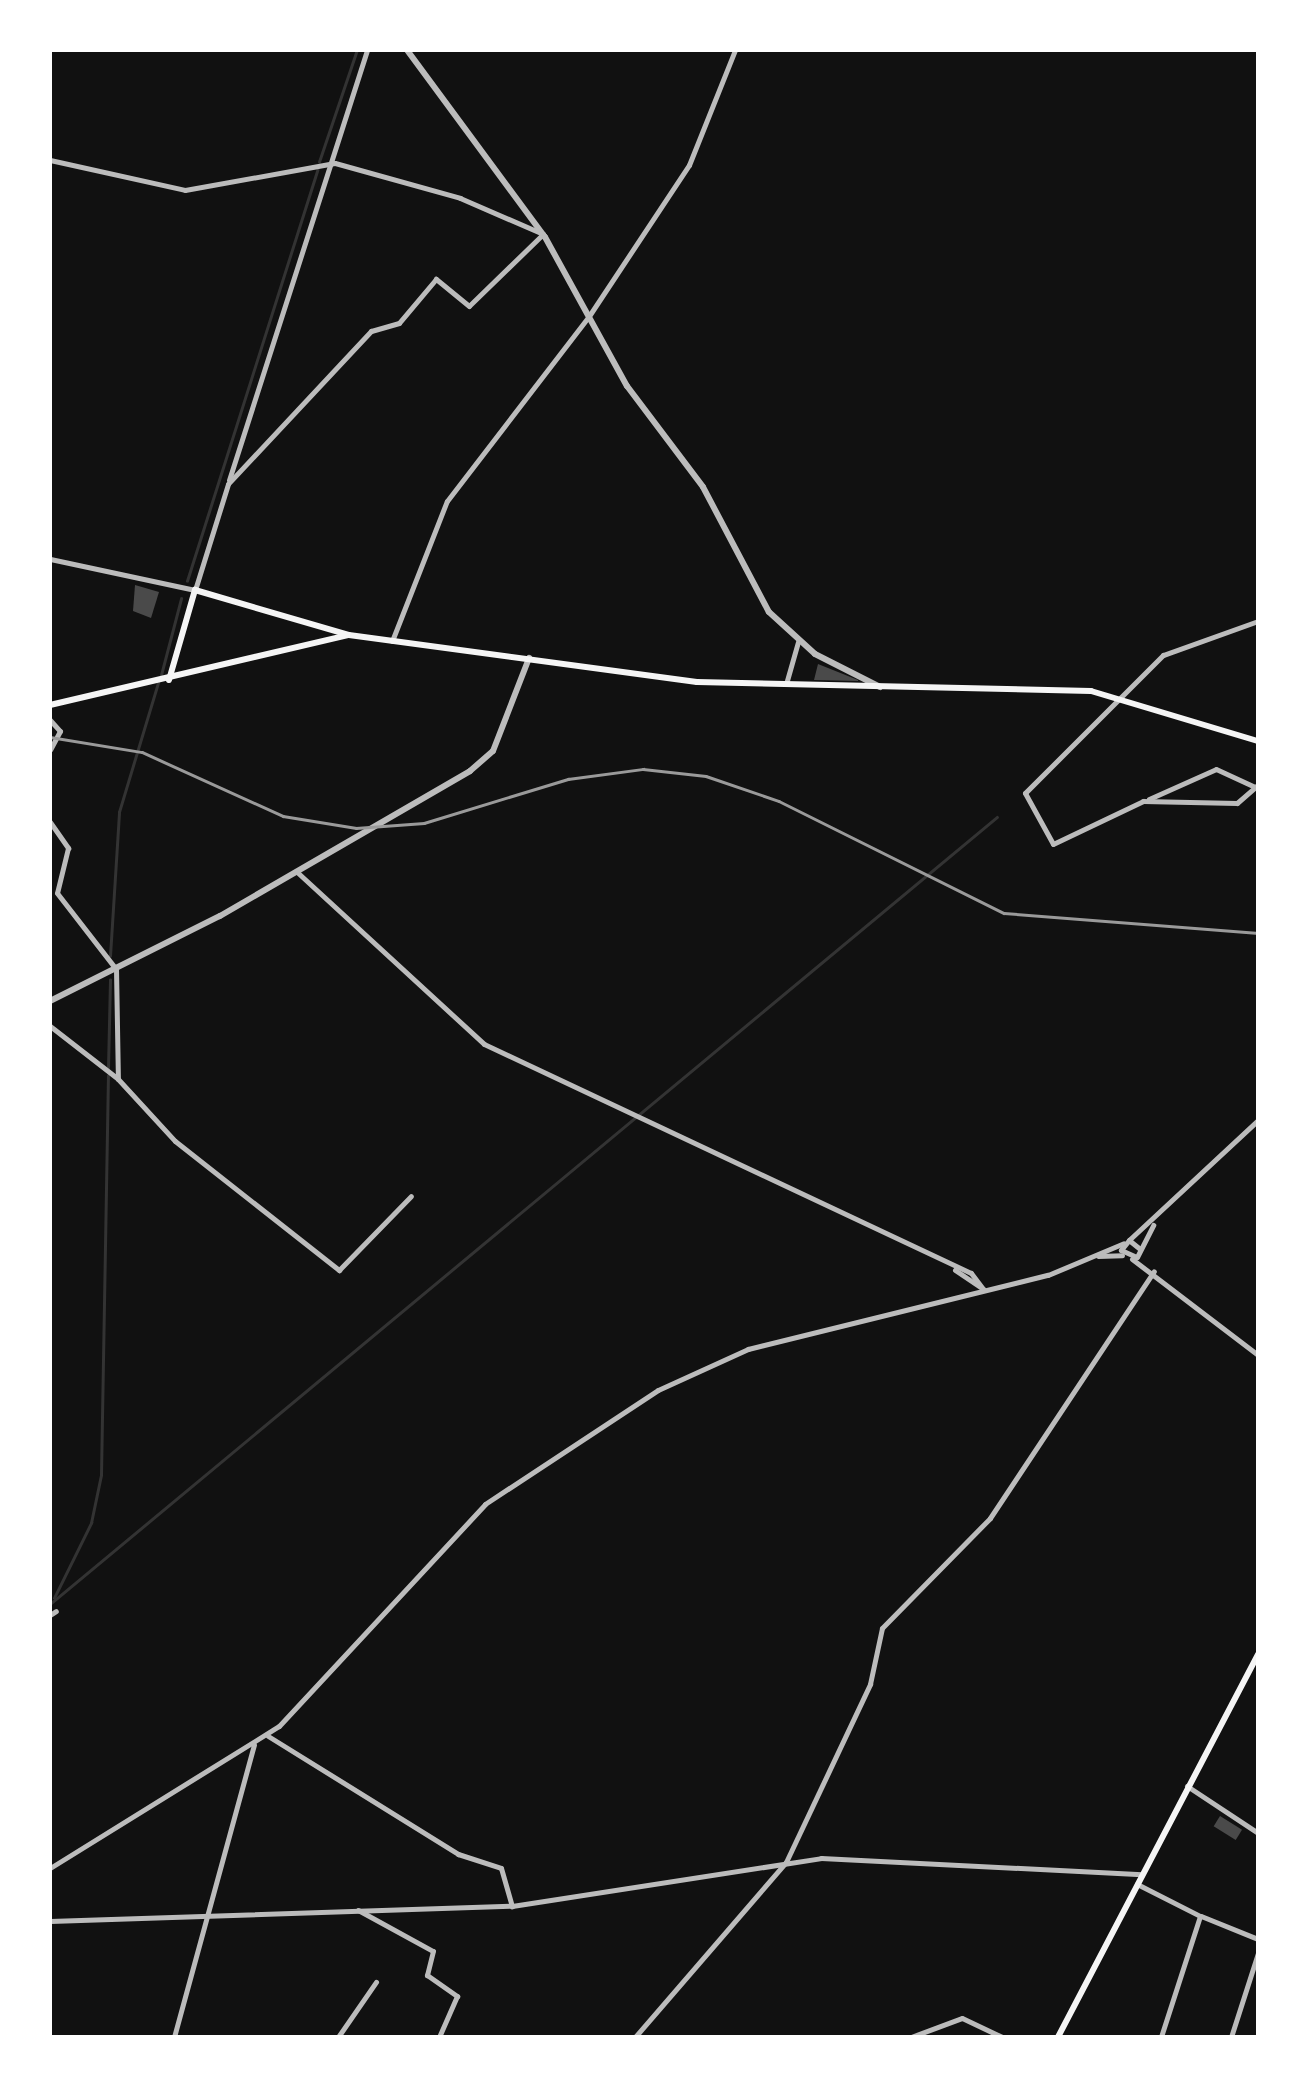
<!DOCTYPE html>
<style>
body{margin:0}
#map{position:relative;width:1308px;height:2087px;overflow:hidden;background:#111;font-family:Karla,sans-serif}
div>[style]{position:absolute}
.stream>*{height:2.5px;margin:-1.25px;padding:0 1.25px;transform-origin:1.25px;border-radius:1.25px;background:#333}
.building>*{inset:0;background:#4a4a4a;transform-origin:0 0}
.minor>*{height:5px;margin:-2.5px;padding:0 2.5px;transform-origin:2.5px;border-radius:2.5px;background:#bcbcbc}
.tertiary>*{height:6px;margin:-3px;padding:0 3px;transform-origin:3px;border-radius:3px;background:#bcbcbc}
.secondary>*{height:6px;margin:-3px;padding:0 3px;transform-origin:3px;border-radius:3px;background:#f5f5f5}
.rail>*{height:2.5px;margin:-1.25px;padding:0 1.25px;transform-origin:1.25px;border-radius:1.25px;background:#9a9a9a}
span{translate:-50% -50%;white-space:nowrap;text-align:center;line-height:1.15;-webkit-text-stroke:8px #fff;paint-order:stroke}
.frame{position:absolute;inset:0;border:52px solid #fff;pointer-events:none}
</style>
<div id="map">
<div class="stream">
<i style="left:319px;top:162px;width:118px;rotate:-71.3deg"></i>
<i style="left:187px;top:581px;width:431px;rotate:-72.4deg"></i>
<i style="left:161px;top:675px;width:79px;rotate:-75.3deg"></i>
<i style="left:110px;top:956px;width:144px;rotate:-86.4deg"></i>
<i style="left:119px;top:812px;width:135px;rotate:-73.2deg"></i>
<i style="left:108px;top:1068px;width:88px;rotate:-88.7deg"></i>
<i style="left:54px;top:1598px;width:84px;rotate:-63.7deg"></i>
<i style="left:91px;top:1523px;width:49px;rotate:-78.2deg"></i>
<i style="left:101px;top:1475px;width:399px;rotate:-89deg"></i>
<i style="left:50px;top:1604px;width:1231px;rotate:-39.73deg"></i>
</div>
<div class="building">
<i style="clip-path:polygon(135px 585px,159px 592px,151px 618px,133px 611px)"></i>
<i style="clip-path:polygon(818px 664px,858px 680px,858px 681px,814px 680px)"></i>
<i style="left:1220px;top:1816px;width:26px;height:12px;rotate:32deg"></i>
</div>
<div class="minor">
<i style="left:50px;top:160px;width:138px;rotate:12.5deg"></i>
<i style="left:185px;top:190px;width:152px;rotate:-10.2deg"></i>
<i style="left:335px;top:163px;width:130px;rotate:15.6deg"></i>
<i style="left:460px;top:198px;width:90px;rotate:23.4deg"></i>
<i style="left:543px;top:234px;width:103px;rotate:135.8deg"></i>
<i style="left:469px;top:306px;width:43px;rotate:-140.7deg"></i>
<i style="left:436px;top:279px;width:57px;rotate:130.1deg"></i>
<i style="left:399px;top:323px;width:29px;rotate:164deg"></i>
<i style="left:371px;top:331px;width:209px;rotate:133.1deg"></i>
<i style="left:228px;top:484px;width:111px;rotate:107.3deg"></i>
<i style="left:195px;top:590px;width:148px;rotate:-167.9deg"></i>
<i style="left:229px;top:480px;width:452px;rotate:-72.2deg"></i>
<i style="left:1258px;top:621px;width:101px;rotate:160.3deg"></i>
<i style="left:1163px;top:655px;width:195px;rotate:135deg"></i>
<i style="left:1025px;top:793px;width:58px;rotate:61.2deg"></i>
<i style="left:1053px;top:844px;width:100px;rotate:-25.5deg"></i>
<i style="left:1143px;top:801px;width:94px;rotate:1.2deg"></i>
<i style="left:1237px;top:803px;width:28px;rotate:-41deg"></i>
<i style="left:392px;top:641px;width:150px;rotate:-68.6deg"></i>
<i style="left:447px;top:501px;width:233px;rotate:-52.5deg"></i>
<i style="left:589px;top:316px;width:181px;rotate:-56.5deg"></i>
<i style="left:689px;top:165px;width:124px;rotate:-68.2deg"></i>
<i style="left:786px;top:684px;width:44px;rotate:-74.1deg"></i>
<i style="left:50px;top:720px;width:15px;rotate:48deg"></i>
<i style="left:60px;top:731px;width:21px;rotate:118deg"></i>
<i style="left:1149px;top:799px;width:73px;rotate:-24.1deg"></i>
<i style="left:1216px;top:769px;width:43px;rotate:24.8deg"></i>
<i style="left:50px;top:822px;width:32px;rotate:55deg"></i>
<i style="left:68px;top:848px;width:46px;rotate:103.7deg"></i>
<i style="left:57px;top:893px;width:96px;rotate:52.2deg"></i>
<i style="left:116px;top:969px;width:110px;rotate:89deg"></i>
<i style="left:118px;top:1079px;width:84px;rotate:47.4deg"></i>
<i style="left:175px;top:1141px;width:209px;rotate:38.2deg"></i>
<i style="left:339px;top:1270px;width:103px;rotate:-45.8deg"></i>
<i style="left:297px;top:872px;width:254px;rotate:42.6deg"></i>
<i style="left:484px;top:1044px;width:538px;rotate:25.18deg"></i>
<i style="left:971px;top:1273px;width:21px;rotate:53deg"></i>
<i style="left:50px;top:1026px;width:86px;rotate:37.9deg"></i>
<i style="left:1129px;top:1240px;width:176px;rotate:-42.9deg"></i>
<i style="left:1140px;top:1249px;width:14px;rotate:-141deg"></i>
<i style="left:1129px;top:1240px;width:13px;rotate:129deg"></i>
<i style="left:1121px;top:1250px;width:17px;rotate:24deg"></i>
<i style="left:1137px;top:1257px;width:36px;rotate:-63deg"></i>
<i style="left:1098px;top:1256px;width:24px;rotate:-2deg"></i>
<i style="left:1132px;top:1259px;width:158px;rotate:37.3deg"></i>
<i style="left:955px;top:1270px;width:34px;rotate:34deg"></i>
<i style="left:50px;top:1615px;width:7px;rotate:-34deg"></i>
<i style="left:268px;top:1736px;width:224px;rotate:31.8deg"></i>
<i style="left:458px;top:1854px;width:45px;rotate:18deg"></i>
<i style="left:501px;top:1868px;width:40px;rotate:74deg"></i>
<i style="left:1187px;top:1786px;width:85px;rotate:33.5deg"></i>
<i style="left:50px;top:1868px;width:269px;rotate:-31.8deg"></i>
<i style="left:279px;top:1726px;width:303px;rotate:-47.1deg"></i>
<i style="left:485px;top:1504px;width:207px;rotate:-33.4deg"></i>
<i style="left:658px;top:1390px;width:99px;rotate:-24.5deg"></i>
<i style="left:748px;top:1349px;width:309px;rotate:-13.9deg"></i>
<i style="left:1048px;top:1275px;width:82px;rotate:-22.8deg"></i>
<i style="left:1137px;top:1884px;width:71px;rotate:26.9deg"></i>
<i style="left:1200px;top:1916px;width:127px;rotate:107.9deg"></i>
<i style="left:358px;top:1910px;width:85px;rotate:28.7deg"></i>
<i style="left:433px;top:1951px;width:25px;rotate:104deg"></i>
<i style="left:427px;top:1975px;width:37px;rotate:35deg"></i>
<i style="left:457px;top:1996px;width:45px;rotate:113.7deg"></i>
<i style="left:1201px;top:1916px;width:61px;rotate:22deg"></i>
<i style="left:50px;top:1921px;width:462px;rotate:-1.9deg"></i>
<i style="left:512px;top:1906px;width:313px;rotate:-8.8deg"></i>
<i style="left:821px;top:1858px;width:321px;rotate:2.9deg"></i>
<i style="left:174px;top:2037px;width:303px;rotate:-74.7deg"></i>
<i style="left:338px;top:2037px;width:67px;rotate:-55.4deg"></i>
<i style="left:635px;top:2037px;width:231px;rotate:-49.2deg"></i>
<i style="left:786px;top:1862px;width:197px;rotate:-64.7deg"></i>
<i style="left:870px;top:1684px;width:57px;rotate:-77.9deg"></i>
<i style="left:882px;top:1628px;width:154px;rotate:-45.5deg"></i>
<i style="left:990px;top:1518px;width:296px;rotate:-56.4deg"></i>
<i style="left:911px;top:2037px;width:54px;rotate:-20.4deg"></i>
<i style="left:962px;top:2018px;width:44px;rotate:25.4deg"></i>
<i style="left:1231px;top:2037px;width:88px;rotate:-72.2deg"></i>
</div>
<div class="tertiary">
<i style="left:407px;top:50px;width:232px;rotate:53.6deg"></i>
<i style="left:545px;top:237px;width:170px;rotate:61.2deg"></i>
<i style="left:627px;top:386px;width:126px;rotate:53deg"></i>
<i style="left:703px;top:487px;width:141px;rotate:62.2deg"></i>
<i style="left:769px;top:612px;width:62px;rotate:42.4deg"></i>
<i style="left:815px;top:654px;width:73px;rotate:26.9deg"></i>
<i style="left:50px;top:1001px;width:190px;rotate:-26.6deg"></i>
<i style="left:220px;top:916px;width:289px;rotate:-30.1deg"></i>
<i style="left:470px;top:771px;width:30px;rotate:-41deg"></i>
<i style="left:493px;top:751px;width:100px;rotate:-68.8deg"></i>
</div>
<div class="secondary">
<i style="left:169px;top:680px;width:94px;rotate:-73.9deg"></i>
<i style="left:195px;top:590px;width:160px;rotate:16.3deg"></i>
<i style="left:349px;top:635px;width:351px;rotate:7.7deg"></i>
<i style="left:697px;top:682px;width:394px;rotate:1.3deg"></i>
<i style="left:1091px;top:691px;width:174px;rotate:16.7deg"></i>
<i style="left:50px;top:705px;width:306px;rotate:-13.2deg"></i>
<i style="left:1058px;top:2037px;width:432px;rotate:-62.4deg"></i>
</div>
<div class="rail">
<i style="left:50px;top:737px;width:93px;rotate:9.3deg"></i>
<i style="left:142px;top:752px;width:155px;rotate:24.4deg"></i>
<i style="left:283px;top:816px;width:74px;rotate:9.3deg"></i>
<i style="left:356px;top:828px;width:68px;rotate:-4.2deg"></i>
<i style="left:424px;top:823px;width:151px;rotate:-17deg"></i>
<i style="left:568px;top:779px;width:76px;rotate:-7.6deg"></i>
<i style="left:643px;top:769px;width:63px;rotate:6.3deg"></i>
<i style="left:706px;top:776px;width:77px;rotate:18.9deg"></i>
<i style="left:779px;top:801px;width:251px;rotate:26.5deg"></i>
<i style="left:1004px;top:913px;width:255px;rotate:4.5deg"></i>
</div>
<div class="frame"></div>
</div>
